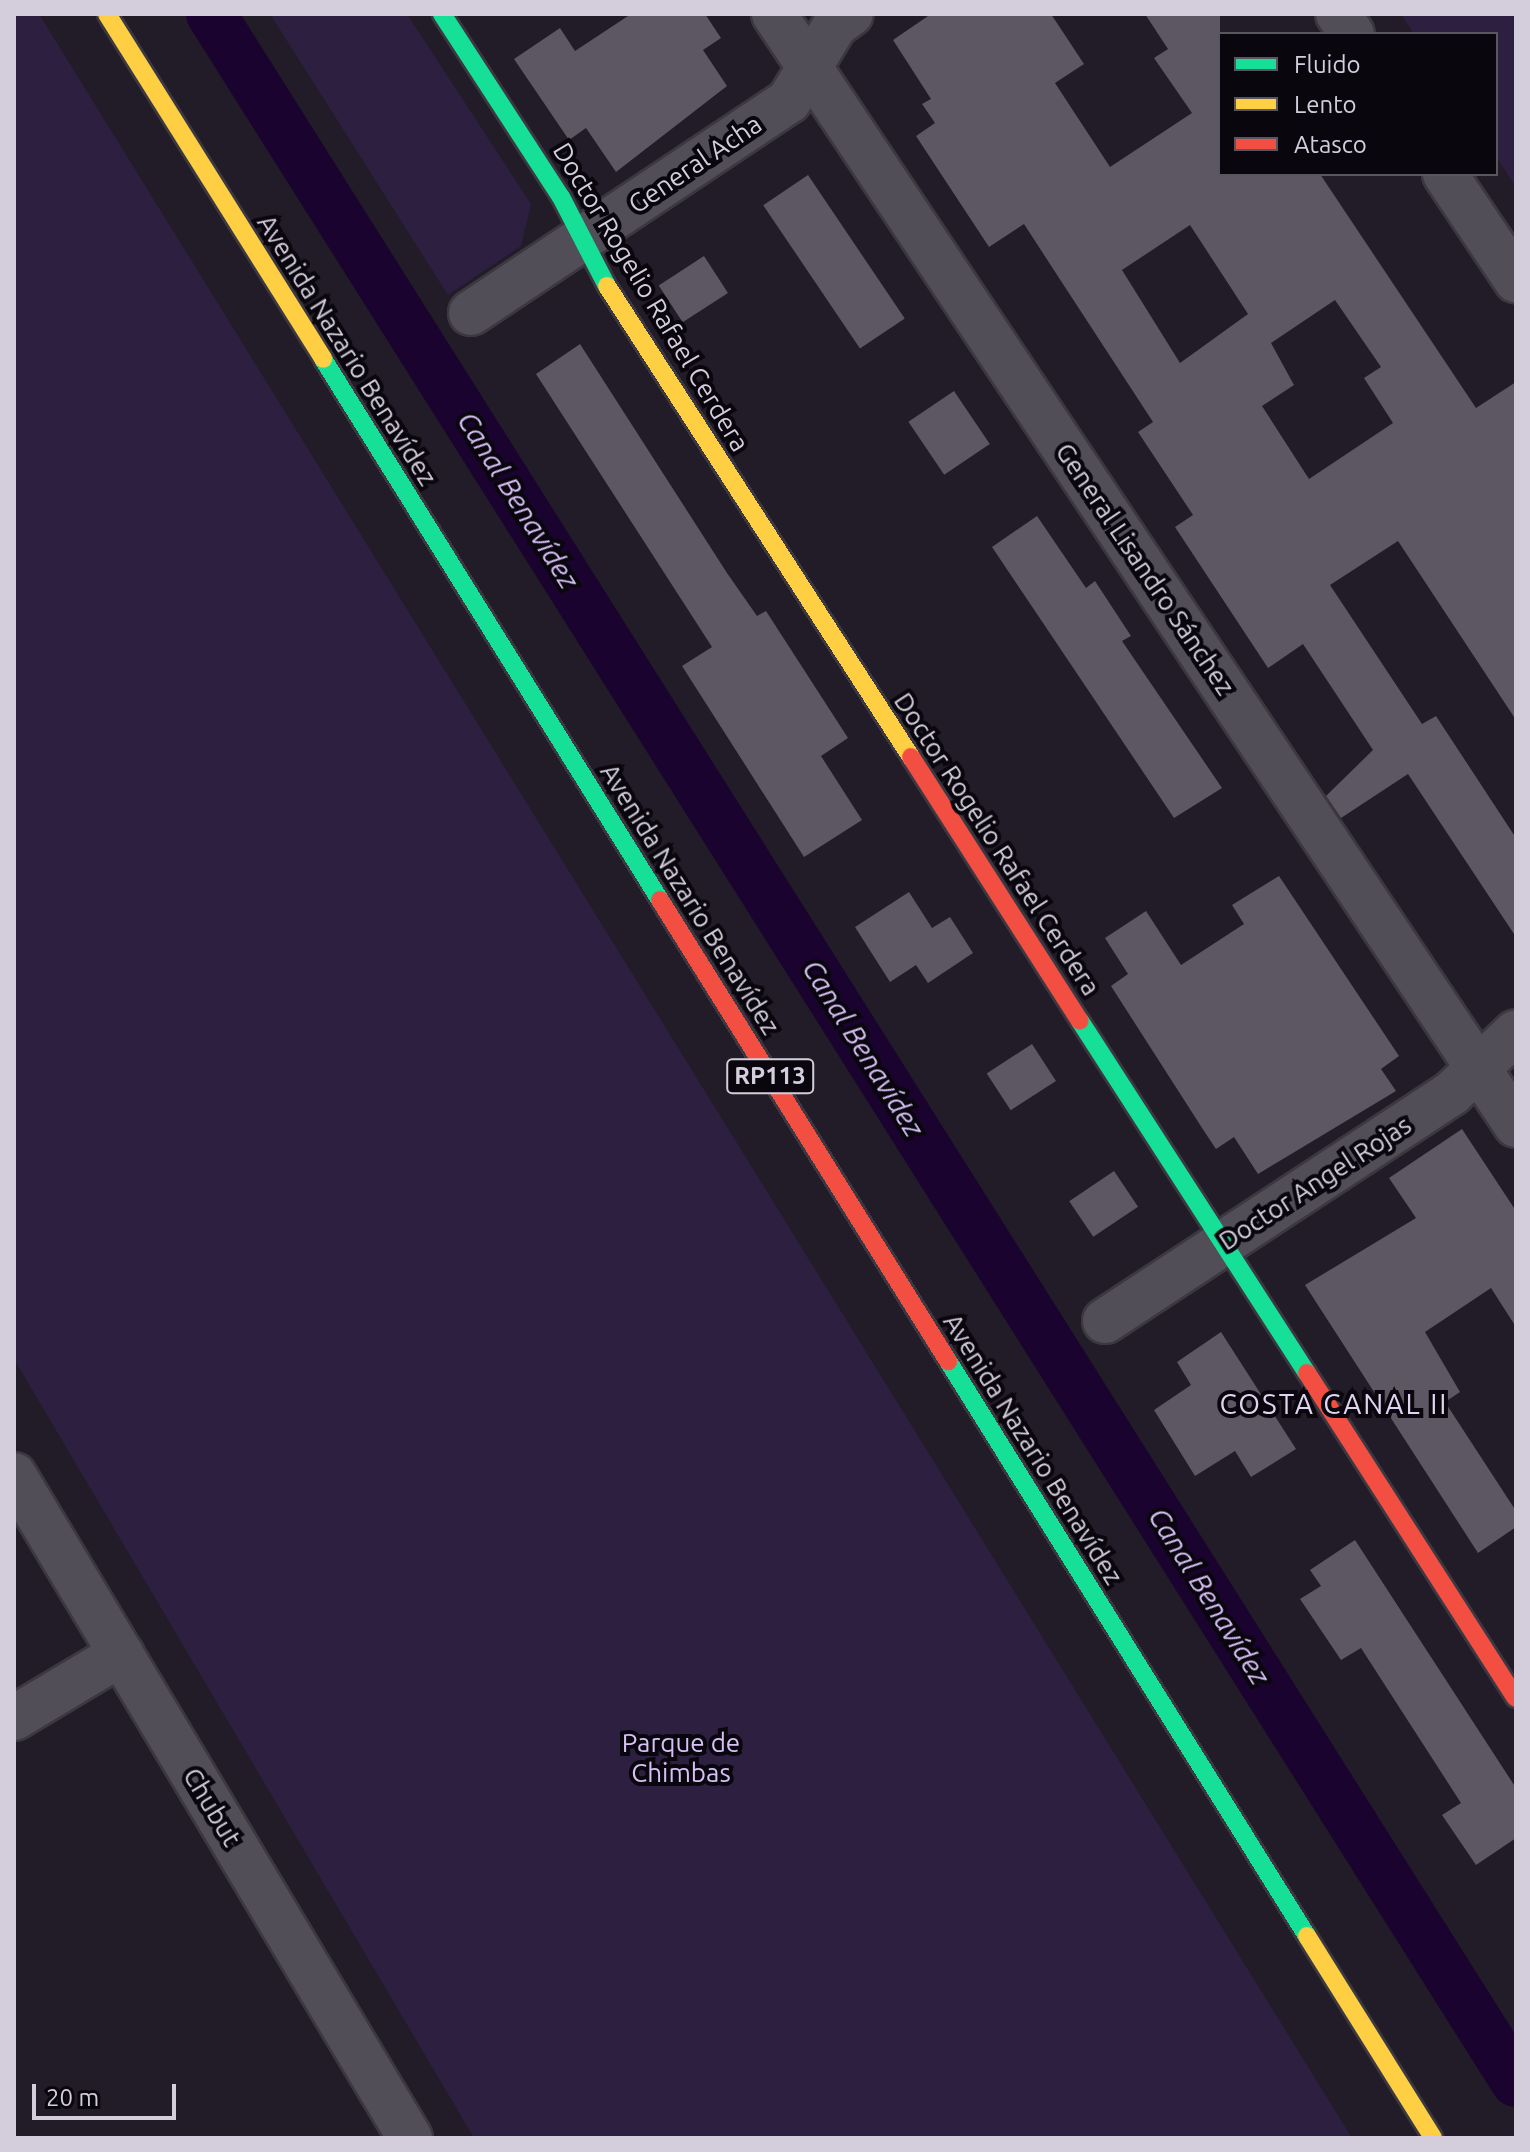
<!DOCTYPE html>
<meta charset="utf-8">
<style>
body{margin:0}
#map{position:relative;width:1530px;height:2152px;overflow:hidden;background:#221c28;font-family:Ubuntu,sans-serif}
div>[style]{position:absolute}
.green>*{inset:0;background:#2d1f3f}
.canal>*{height:50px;margin:-25px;padding:0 25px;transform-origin:25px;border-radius:25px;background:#1a032f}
.building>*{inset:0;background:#5c5762;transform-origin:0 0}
.roads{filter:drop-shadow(2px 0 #3c3841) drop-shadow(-2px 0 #3c3841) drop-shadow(0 2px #3c3841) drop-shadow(0 -2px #3c3841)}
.street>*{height:44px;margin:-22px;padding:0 22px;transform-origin:22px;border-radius:22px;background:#524e57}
.fast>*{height:18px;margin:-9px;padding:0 9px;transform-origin:9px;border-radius:9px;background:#16e098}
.slow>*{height:18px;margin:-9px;padding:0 9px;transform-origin:9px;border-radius:9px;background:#ffcf43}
.jam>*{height:18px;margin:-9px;padding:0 9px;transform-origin:9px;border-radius:9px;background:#f24e42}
span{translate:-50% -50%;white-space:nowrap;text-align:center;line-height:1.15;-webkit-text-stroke:8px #09060e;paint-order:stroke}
.shield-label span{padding:2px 6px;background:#09060e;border:2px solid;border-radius:6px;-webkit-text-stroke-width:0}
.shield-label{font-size:24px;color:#d4cedc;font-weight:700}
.street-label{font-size:26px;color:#d4cedc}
.park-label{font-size:26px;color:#d6c0f5}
.water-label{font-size:28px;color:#d4bef3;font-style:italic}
.neighbourhood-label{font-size:28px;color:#dfd4f0;letter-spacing:2px}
.frame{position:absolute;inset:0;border:16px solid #d4cedc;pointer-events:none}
.legend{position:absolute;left:1218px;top:32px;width:280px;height:144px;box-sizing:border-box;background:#09060e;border:2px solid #5a5660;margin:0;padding:10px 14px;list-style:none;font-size:24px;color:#d4cedc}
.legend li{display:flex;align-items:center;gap:16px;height:40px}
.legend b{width:40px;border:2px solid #5a5660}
.scale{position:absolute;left:32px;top:2084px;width:144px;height:36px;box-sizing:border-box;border:4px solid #d4cedc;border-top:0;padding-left:10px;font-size:24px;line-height:28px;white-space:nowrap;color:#d4cedc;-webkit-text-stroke:6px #09060e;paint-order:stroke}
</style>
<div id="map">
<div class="green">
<i style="clip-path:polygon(14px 14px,39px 14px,1352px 2138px,474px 2138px,14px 1359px)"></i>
<i style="clip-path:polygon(270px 14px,407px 14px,531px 204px,521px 246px,448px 295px)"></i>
<i style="clip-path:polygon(1401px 14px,1516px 14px,1516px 187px,1496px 157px,1496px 34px,1414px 34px)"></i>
</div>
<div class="canal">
<i style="left:211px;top:14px;width:2445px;rotate:57.75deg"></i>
</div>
<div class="building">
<i style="clip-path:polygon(631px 14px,705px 14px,721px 38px,703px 50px,727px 86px,616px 172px,586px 128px,569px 140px,514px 59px,560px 28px,575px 51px)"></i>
<i style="clip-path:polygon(evenodd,931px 14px,1051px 14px,1084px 64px,1055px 83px,1110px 167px,1192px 113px,1154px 58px,1168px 49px,1145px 14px,1220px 14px,1220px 174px,1320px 174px,1476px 408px,1516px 382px,1516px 720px,1398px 541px,1330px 585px,1422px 724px,1436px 716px,1516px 838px,1516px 937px,1408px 774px,1341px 818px,1326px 796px,1373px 750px,1303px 644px,1268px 668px,1175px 527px,1193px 515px,1138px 432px,1153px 422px,1061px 281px,1024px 224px,989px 247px,916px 136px,935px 123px,922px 104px,931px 99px,893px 40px,931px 14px,1190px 225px,1248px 314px,1180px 363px,1122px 270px,1190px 225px,931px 14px,1335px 300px,1381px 367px,1364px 378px,1393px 423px,1309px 479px,1262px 406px,1294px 385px,1271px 343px,1335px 300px)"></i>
<i style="left:808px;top:175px;width:173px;height:54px;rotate:56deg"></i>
<i style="left:704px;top:256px;width:44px;height:54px;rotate:57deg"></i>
<i style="clip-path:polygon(580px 344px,727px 573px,757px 616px,766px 611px,848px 738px,821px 756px,862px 820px,804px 857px,682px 666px,712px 647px,536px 374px)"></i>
<i style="left:954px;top:391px;width:64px;height:55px;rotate:56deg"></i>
<i style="clip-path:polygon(1037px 516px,1086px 588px,1095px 581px,1131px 636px,1122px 641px,1222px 788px,1174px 818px,992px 547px)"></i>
<i style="clip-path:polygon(1279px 876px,1399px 1056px,1381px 1069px,1396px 1091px,1258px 1174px,1234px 1137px,1216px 1149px,1204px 1131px,1111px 986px,1128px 974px,1105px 938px,1146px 911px,1181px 965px,1244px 924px,1232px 905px)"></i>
<i style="clip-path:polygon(909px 892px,932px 928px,950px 917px,973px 953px,928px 983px,916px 965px,890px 982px,855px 927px)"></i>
<i style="left:1032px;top:1044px;width:44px;height:54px;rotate:57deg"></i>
<i style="clip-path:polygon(1462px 1129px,1516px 1211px,1516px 1327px,1491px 1288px,1425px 1332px,1460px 1392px,1445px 1402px,1516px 1511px,1516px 1527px,1478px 1553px,1305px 1285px,1416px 1218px,1389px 1178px)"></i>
<i style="left:1114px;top:1171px;width:43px;height:54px;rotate:56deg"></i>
<i style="clip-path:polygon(1221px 1332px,1296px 1449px,1251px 1477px,1235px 1451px,1195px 1476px,1154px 1410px,1191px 1385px,1177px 1362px)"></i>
<i style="clip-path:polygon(1355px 1540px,1516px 1788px,1516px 1838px,1476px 1865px,1442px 1815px,1461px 1803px,1361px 1648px,1341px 1660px,1300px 1599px,1321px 1586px,1310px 1570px)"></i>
</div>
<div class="roads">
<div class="street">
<i style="left:774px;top:14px;width:1336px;rotate:56.26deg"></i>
<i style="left:1338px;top:14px;width:24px;rotate:55deg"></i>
<i style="left:1445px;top:174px;width:128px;rotate:56.2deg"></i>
<i style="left:471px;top:313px;width:382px;rotate:-33.7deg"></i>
<i style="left:789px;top:101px;width:89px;rotate:-58.8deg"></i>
<i style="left:835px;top:25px;width:19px;rotate:-35deg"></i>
<i style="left:1105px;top:1321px;width:415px;rotate:-33.3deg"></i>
<i style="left:1452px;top:1093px;width:88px;rotate:-43.6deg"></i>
<i style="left:14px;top:1475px;width:772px;rotate:59.15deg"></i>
<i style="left:14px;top:1718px;width:125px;rotate:-30.9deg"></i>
</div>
<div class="fast">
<i style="left:442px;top:14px;width:218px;rotate:57deg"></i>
<i style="left:561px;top:197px;width:100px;rotate:62.7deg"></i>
<i style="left:323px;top:359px;width:637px;rotate:58.08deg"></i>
<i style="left:1080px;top:1021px;width:419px;rotate:57.2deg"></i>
<i style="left:948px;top:1361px;width:678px;rotate:58.02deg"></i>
</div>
<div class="slow">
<i style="left:107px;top:14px;width:407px;rotate:57.9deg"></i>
<i style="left:607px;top:286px;width:561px;rotate:57.16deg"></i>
<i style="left:1307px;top:1936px;width:238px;rotate:58deg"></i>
</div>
<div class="jam">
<i style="left:911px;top:757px;width:313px;rotate:57.4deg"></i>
<i style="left:660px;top:900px;width:544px;rotate:58.01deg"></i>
<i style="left:1307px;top:1373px;width:386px;rotate:57.3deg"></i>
</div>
</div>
<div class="shield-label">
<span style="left:770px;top:1076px">RP113</span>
</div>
<div class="street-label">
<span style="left:695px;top:164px;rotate:-34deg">General Acha</span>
<span style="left:651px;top:297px;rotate:59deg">Doctor Rogelio Rafael Cerdera</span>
<span style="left:347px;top:350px;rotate:58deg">Avenida Nazario Benavídez</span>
<span style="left:1145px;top:569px;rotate:56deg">General Lisandro Sánchez</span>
<span style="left:997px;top:844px;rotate:57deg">Doctor Rogelio Rafael Cerdera</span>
<span style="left:690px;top:899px;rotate:58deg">Avenida Nazario Benavídez</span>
<span style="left:1315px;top:1183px;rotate:-33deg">Doctor Angel Rojas</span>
<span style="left:1033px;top:1449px;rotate:58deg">Avenida Nazario Benavídez</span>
<span style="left:212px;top:1807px;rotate:59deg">Chubut</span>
</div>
<div class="park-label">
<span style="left:681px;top:1758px">Parque de<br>Chimbas</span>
</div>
<div class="water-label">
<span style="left:518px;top:500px;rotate:58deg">Canal Benavídez</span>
<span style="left:863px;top:1048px;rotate:58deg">Canal Benavídez</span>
<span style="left:1209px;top:1596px;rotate:58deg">Canal Benavídez</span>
</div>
<div class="neighbourhood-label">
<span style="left:1334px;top:1404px">COSTA CANAL II</span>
</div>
<div class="frame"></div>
<ul class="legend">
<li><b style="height:10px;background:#16e098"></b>Fluido</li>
<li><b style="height:10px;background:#ffcf43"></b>Lento</li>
<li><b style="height:10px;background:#f24e42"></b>Atasco</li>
</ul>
<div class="scale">20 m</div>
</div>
